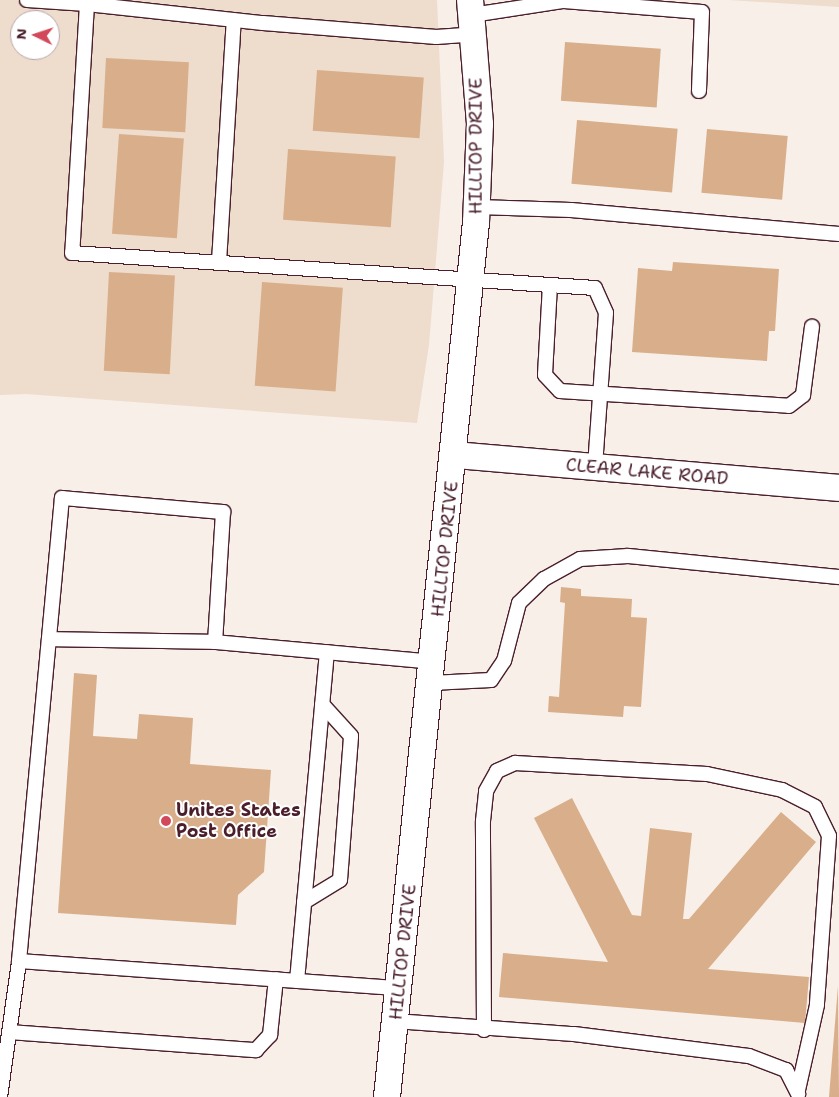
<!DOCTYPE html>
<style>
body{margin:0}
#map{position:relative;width:839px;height:1097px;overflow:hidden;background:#f7efe8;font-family:"Shantell Sans",sans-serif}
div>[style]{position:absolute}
.built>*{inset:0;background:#eedccc}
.building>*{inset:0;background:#d9ae8a;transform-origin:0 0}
.roads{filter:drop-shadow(1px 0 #4a1f2b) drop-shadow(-1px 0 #4a1f2b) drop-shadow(0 1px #4a1f2b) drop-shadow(0 -1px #4a1f2b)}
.lane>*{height:14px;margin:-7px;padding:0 7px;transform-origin:7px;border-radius:7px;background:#fff}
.street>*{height:26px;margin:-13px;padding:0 13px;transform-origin:13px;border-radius:13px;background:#fff}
.dots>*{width:14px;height:14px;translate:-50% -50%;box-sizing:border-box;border:2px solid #fff;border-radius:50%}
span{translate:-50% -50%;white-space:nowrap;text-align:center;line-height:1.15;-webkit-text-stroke:4px #fff;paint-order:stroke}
.street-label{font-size:18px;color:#4a1f2b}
.poi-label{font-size:18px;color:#4a1f2b;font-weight:700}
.left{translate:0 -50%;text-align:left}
.north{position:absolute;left:10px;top:10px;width:50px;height:50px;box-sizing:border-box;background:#fff;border:1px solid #b7a5aa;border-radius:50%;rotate:274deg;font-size:14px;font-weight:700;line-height:20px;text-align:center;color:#4a1f2b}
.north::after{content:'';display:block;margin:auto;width:18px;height:22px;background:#d1495b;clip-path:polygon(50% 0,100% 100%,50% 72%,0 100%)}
</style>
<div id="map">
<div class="built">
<i style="clip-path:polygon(evenodd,0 0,437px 0,444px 162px,429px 345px,417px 423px,26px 394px,0 395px,0 0,20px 20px,50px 20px,50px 50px,20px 50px,20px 20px)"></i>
<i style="clip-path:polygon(729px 0,839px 0,839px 7px)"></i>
</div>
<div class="building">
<i style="left:565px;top:42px;width:96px;height:59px;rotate:4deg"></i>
<i style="left:106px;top:58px;width:83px;height:70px;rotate:3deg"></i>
<i style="left:317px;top:70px;width:107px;height:61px;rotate:4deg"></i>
<i style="left:577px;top:120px;width:101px;height:64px;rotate:5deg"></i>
<i style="left:707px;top:129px;width:81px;height:64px;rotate:5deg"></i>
<i style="left:119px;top:134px;width:65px;height:100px;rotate:4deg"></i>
<i style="left:288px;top:149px;width:108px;height:71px;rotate:4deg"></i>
<i style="clip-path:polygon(673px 262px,779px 269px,775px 331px,769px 331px,767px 361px,632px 352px,638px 268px,672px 271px)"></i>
<i style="left:109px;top:272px;width:66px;height:99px;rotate:3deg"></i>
<i style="left:262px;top:282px;width:81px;height:104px;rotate:4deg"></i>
<i style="clip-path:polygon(561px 587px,581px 589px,581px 596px,632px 599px,631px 617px,647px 618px,641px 707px,624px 706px,623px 717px,548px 712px,549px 696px,559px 697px,565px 603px,560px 602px)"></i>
<i style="clip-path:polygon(74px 673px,97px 675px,93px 736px,137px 739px,139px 714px,193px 718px,190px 764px,271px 770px,264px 872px,238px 895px,236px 925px,58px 913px)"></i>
<i style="clip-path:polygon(572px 798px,632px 915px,641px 916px,650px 828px,692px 833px,683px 919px,689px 919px,781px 812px,816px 842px,708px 969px,809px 977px,805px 1023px,499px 997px,503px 953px,608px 962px,534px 818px)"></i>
<i style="clip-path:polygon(838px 986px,839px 1097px,829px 1097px)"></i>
</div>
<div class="roads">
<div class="lane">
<i style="left:27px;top:0;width:60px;rotate:3.8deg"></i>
<i style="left:87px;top:4px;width:249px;rotate:93.4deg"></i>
<i style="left:72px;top:253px;width:524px;rotate:3.83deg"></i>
<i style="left:595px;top:288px;width:27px;rotate:66deg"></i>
<i style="left:606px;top:313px;width:154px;rotate:94.1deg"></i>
<i style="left:87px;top:4px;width:177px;rotate:6.2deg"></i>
<i style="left:263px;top:23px;width:174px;rotate:4.6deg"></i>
<i style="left:436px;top:37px;width:39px;rotate:-4deg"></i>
<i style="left:472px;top:15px;width:93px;rotate:-8.7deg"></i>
<i style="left:564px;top:1px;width:138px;rotate:4.6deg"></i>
<i style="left:702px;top:12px;width:79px;rotate:92.2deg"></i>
<i style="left:477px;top:207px;width:94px;rotate:1.8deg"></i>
<i style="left:571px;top:210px;width:269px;rotate:5.1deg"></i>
<i style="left:219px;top:262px;width:242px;rotate:-86.5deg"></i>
<i style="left:550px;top:285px;width:90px;rotate:93.2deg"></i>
<i style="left:545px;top:375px;width:22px;rotate:47deg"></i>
<i style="left:560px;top:391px;width:229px;rotate:3.7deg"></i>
<i style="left:789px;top:406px;width:18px;rotate:-38deg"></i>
<i style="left:803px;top:395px;width:69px;rotate:-82.5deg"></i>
<i style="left:49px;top:639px;width:166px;rotate:1deg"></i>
<i style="left:431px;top:683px;width:60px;rotate:-2.9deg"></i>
<i style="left:491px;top:680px;width:23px;rotate:-56deg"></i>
<i style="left:504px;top:661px;width:60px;rotate:-75.5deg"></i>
<i style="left:519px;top:603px;width:35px;rotate:-44deg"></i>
<i style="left:544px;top:579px;width:41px;rotate:-29.1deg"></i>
<i style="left:580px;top:559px;width:48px;rotate:-3.6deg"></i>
<i style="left:628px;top:556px;width:212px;rotate:5.7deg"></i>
<i style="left:304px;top:902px;width:42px;rotate:-31.4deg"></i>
<i style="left:340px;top:880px;width:144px;rotate:-85.6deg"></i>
<i style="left:351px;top:736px;width:43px;rotate:-132.2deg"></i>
<i style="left:19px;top:961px;width:381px;rotate:4.1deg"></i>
<i style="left:297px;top:981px;width:330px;rotate:-84.8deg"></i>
<i style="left:395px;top:1021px;width:179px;rotate:4.2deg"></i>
<i style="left:574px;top:1034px;width:176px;rotate:7.2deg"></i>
<i style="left:749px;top:1056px;width:40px;rotate:21deg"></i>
<i style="left:786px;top:1070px;width:27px;rotate:63deg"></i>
<i style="left:484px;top:1030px;width:209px;rotate:-90.3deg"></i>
<i style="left:483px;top:821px;width:30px;rotate:-84deg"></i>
<i style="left:486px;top:791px;width:23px;rotate:-61deg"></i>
<i style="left:497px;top:771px;width:20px;rotate:-24deg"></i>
<i style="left:515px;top:763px;width:192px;rotate:3.3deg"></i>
<i style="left:707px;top:774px;width:77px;rotate:12deg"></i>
<i style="left:782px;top:790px;width:37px;rotate:27deg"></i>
<i style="left:815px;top:807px;width:32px;rotate:64deg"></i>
<i style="left:829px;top:836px;width:169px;rotate:94.1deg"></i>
<i style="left:817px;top:1005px;width:87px;rotate:102.6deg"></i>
<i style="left:9px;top:1032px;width:248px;rotate:4.2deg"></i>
<i style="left:256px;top:1050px;width:21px;rotate:-47deg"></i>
<i style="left:270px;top:1035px;width:56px;rotate:-83.9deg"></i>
<i style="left:0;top:1097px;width:137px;rotate:-82deg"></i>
<i style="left:19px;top:961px;width:465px;rotate:-84.7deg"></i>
<i style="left:62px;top:498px;width:162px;rotate:5deg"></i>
<i style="left:223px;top:512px;width:130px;rotate:93.5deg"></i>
<i style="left:215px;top:642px;width:219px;rotate:5.2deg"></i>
</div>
<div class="street">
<i style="left:455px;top:455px;width:385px;rotate:4.9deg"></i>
<i style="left:387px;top:1097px;width:879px;rotate:-84.19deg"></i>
<i style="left:476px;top:223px;width:99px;rotate:-87.7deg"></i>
<i style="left:480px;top:124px;width:124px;rotate:-94.6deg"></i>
</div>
</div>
<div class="dots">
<i style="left:166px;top:821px;background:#d1495b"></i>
</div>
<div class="street-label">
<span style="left:476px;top:146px;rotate:-90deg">HILLTOP DRIVE</span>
<span style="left:647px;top:472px;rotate:5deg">CLEAR LAKE ROAD</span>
<span style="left:445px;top:549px;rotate:-84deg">HILLTOP DRIVE</span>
<span style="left:403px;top:952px;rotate:-84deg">HILLTOP DRIVE</span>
</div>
<div class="poi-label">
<span class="left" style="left:176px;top:821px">Unites States<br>Post Office</span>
</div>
<div class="north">N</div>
</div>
